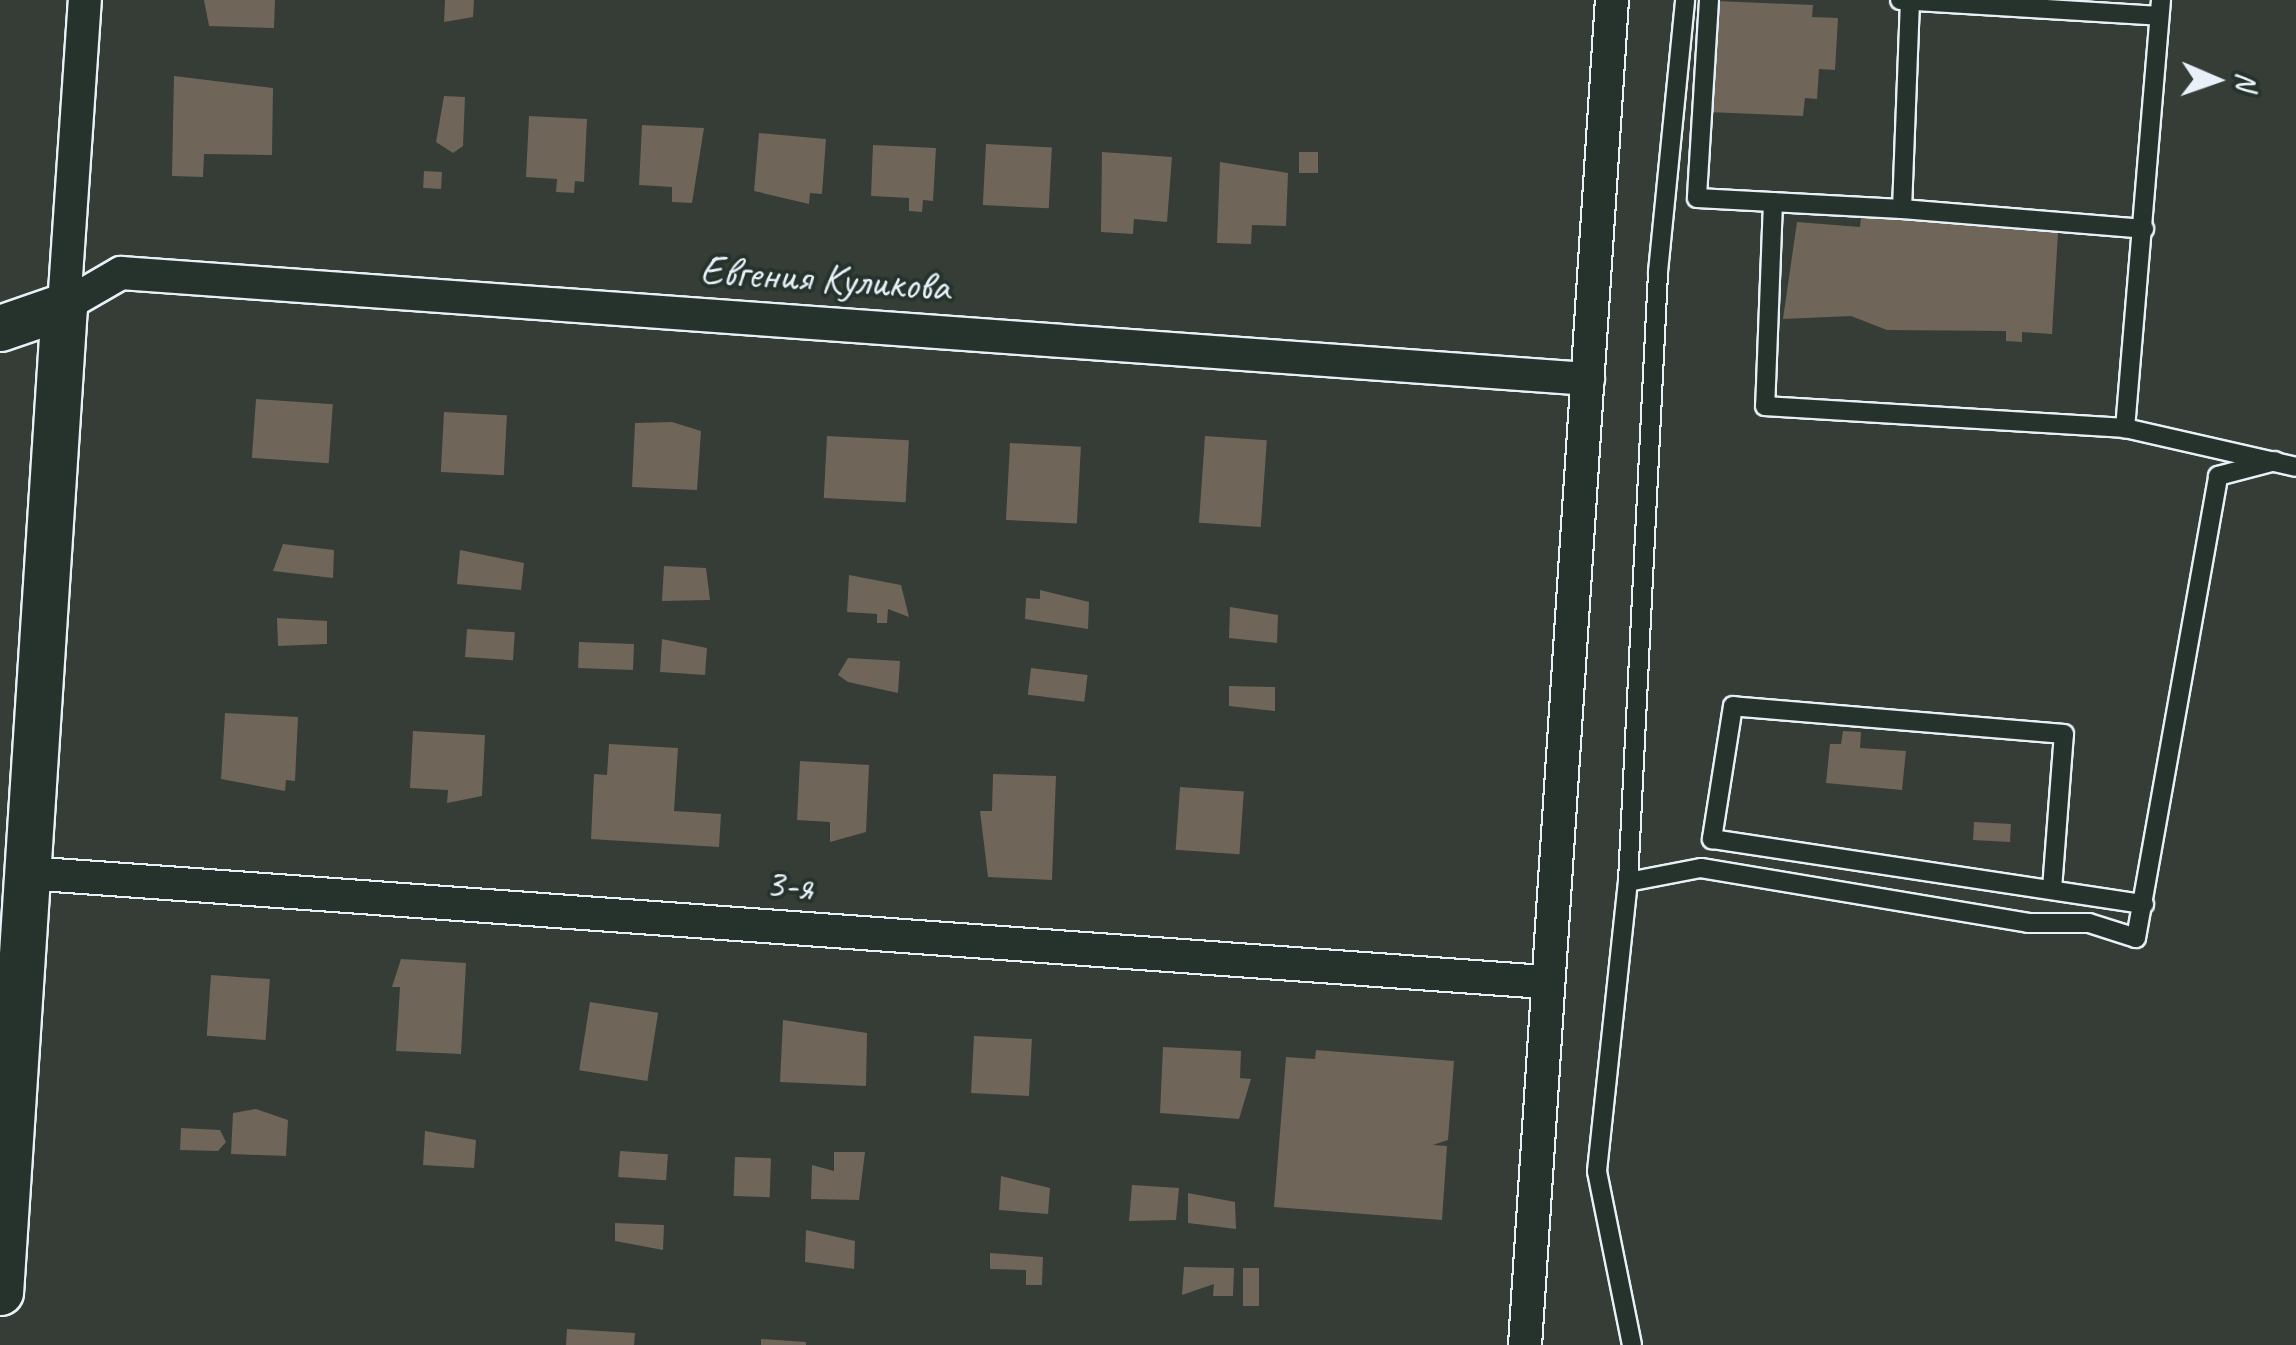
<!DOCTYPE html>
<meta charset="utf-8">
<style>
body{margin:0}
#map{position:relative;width:2296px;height:1345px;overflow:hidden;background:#353d36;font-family:Caveat,sans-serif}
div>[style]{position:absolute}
.building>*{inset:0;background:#6f6558;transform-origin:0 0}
.roads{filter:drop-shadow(2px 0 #e8f1f8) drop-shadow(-2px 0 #e8f1f8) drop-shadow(0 2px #e8f1f8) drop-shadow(0 -2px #e8f1f8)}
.lane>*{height:18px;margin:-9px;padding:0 9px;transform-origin:9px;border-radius:9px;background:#26332d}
.street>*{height:32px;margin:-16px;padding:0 16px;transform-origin:16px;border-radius:16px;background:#26332d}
.secondary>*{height:45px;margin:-22.5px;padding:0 22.5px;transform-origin:22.5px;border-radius:22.5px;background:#26332d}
span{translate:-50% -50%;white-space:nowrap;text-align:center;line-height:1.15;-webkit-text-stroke:8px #26332d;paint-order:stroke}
.street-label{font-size:42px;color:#e8f1f8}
.north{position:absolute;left:2166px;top:30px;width:100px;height:100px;-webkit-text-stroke:8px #26332d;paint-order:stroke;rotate:92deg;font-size:28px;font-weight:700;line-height:40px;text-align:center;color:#e8f1f8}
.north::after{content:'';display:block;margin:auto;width:35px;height:45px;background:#e8f1f8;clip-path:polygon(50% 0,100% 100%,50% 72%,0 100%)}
</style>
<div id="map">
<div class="building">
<i style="clip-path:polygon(204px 0,275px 0,274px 28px,209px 26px)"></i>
<i style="clip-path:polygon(445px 0,474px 0,473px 17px,444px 22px)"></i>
<i style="clip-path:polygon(1716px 1px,1813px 5px,1812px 17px,1838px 18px,1835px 70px,1819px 69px,1817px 99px,1805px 98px,1803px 116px,1707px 112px)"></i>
<i style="clip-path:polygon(174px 76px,273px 88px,272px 155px,204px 154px,203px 177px,172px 176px)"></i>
<i style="clip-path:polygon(444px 96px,465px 97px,463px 146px,453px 153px,436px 142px)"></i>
<i style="clip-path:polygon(529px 116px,587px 119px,584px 182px,575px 181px,574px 193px,556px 192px,557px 179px,526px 177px)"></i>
<i style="clip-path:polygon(642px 125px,704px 128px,692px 203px,672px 202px,672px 187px,639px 185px)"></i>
<i style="clip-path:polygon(759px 133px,826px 139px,822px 194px,810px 193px,809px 204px,754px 191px)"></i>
<i style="left:986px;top:144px;width:66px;height:61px;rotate:3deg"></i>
<i style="clip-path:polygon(873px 145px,936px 148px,933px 201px,923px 200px,922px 212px,909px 211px,909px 198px,871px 196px)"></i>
<i style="clip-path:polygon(1102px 152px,1172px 157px,1167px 222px,1134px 219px,1133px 234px,1101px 232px)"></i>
<i style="left:1318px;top:152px;width:21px;height:19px;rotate:90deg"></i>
<i style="clip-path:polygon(1220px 162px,1288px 173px,1286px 226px,1252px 225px,1251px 244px,1217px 243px)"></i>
<i style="left:424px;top:171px;width:18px;height:17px;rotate:3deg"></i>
<i style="clip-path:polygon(1861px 217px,2058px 233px,2052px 334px,2022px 332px,2022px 342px,2006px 341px,2006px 331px,1887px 330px,1851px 316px,1783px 319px,1797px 222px,1860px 227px)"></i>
<i style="left:256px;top:399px;width:77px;height:59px;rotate:4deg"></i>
<i style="left:444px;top:412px;width:63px;height:60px;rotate:3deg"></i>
<i style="clip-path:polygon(672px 422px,701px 431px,697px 490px,632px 487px,635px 423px)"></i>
<i style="left:827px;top:436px;width:82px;height:62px;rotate:3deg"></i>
<i style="left:1205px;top:436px;width:62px;height:87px;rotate:4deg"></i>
<i style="left:1010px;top:443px;width:71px;height:77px;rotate:3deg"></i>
<i style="clip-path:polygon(283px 544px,334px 550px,333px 578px,273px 571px)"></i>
<i style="clip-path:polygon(460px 550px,524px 563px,521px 590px,457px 584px)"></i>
<i style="clip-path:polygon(664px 566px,706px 568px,710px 600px,662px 601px)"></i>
<i style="clip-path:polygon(849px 575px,901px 585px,909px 617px,888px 609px,887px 623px,877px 623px,877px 614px,847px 612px)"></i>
<i style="clip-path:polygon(1040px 590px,1089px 602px,1088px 629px,1025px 619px,1026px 598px,1040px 599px)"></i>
<i style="clip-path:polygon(1230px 607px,1278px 615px,1277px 643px,1229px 638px)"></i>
<i style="clip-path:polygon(277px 618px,327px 621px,327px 644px,278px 646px)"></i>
<i style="left:467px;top:629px;width:48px;height:28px;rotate:4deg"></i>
<i style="clip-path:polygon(662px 639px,707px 648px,705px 675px,660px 672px)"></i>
<i style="left:579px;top:642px;width:55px;height:26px;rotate:2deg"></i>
<i style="clip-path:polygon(848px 658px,900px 661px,898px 693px,848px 682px,838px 675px)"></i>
<i style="left:1031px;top:668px;width:57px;height:27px;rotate:7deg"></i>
<i style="clip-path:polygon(1229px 686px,1275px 687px,1275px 711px,1229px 706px)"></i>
<i style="clip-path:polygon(225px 713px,298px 717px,295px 781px,286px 780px,285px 791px,221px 779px)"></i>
<i style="clip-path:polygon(413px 731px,485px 735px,482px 796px,447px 803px,448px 790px,410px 788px)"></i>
<i style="clip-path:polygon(1843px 731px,1861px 732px,1860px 748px,1906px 751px,1902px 790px,1826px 783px,1830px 744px,1841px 744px)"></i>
<i style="clip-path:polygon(609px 744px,678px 748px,674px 811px,721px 814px,719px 847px,591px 839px,594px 774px,607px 775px)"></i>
<i style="clip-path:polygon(800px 761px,869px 765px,866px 832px,830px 842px,830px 822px,797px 820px)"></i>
<i style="clip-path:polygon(993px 774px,1056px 776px,1052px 880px,988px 877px,980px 811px,992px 811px)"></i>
<i style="left:1180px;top:787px;width:64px;height:63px;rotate:4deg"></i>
<i style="left:1974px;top:822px;width:37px;height:18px;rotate:3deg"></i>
<i style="clip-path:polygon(401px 959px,466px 963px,461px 1054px,396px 1051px,400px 987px,392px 987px)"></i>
<i style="left:211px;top:975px;width:59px;height:61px;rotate:4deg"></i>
<i style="left:590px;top:1002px;width:69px;height:69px;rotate:9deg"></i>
<i style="clip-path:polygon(783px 1020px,867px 1033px,866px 1086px,780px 1082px)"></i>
<i style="left:974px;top:1036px;width:58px;height:57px;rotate:3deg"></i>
<i style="clip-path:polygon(1163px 1047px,1241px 1051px,1240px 1078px,1251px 1079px,1239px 1119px,1160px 1113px)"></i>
<i style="clip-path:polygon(1316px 1050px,1454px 1061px,1448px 1140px,1433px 1145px,1447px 1146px,1442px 1220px,1274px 1207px,1286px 1057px,1315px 1059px)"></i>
<i style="clip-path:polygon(256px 1109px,288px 1120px,286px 1156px,231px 1154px,233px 1113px)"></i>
<i style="clip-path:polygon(181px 1128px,220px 1130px,226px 1142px,218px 1151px,180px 1150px)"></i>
<i style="clip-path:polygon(425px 1131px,476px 1140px,474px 1168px,423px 1165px)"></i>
<i style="left:620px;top:1151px;width:48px;height:26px;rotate:4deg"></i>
<i style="clip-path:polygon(834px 1152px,865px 1152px,859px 1200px,811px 1199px,812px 1165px,834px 1171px)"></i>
<i style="left:735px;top:1157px;width:36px;height:39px;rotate:2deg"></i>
<i style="clip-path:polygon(1001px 1176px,1050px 1188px,1048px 1214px,999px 1210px)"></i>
<i style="clip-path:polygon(1132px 1185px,1179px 1188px,1176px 1220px,1129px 1221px)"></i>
<i style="clip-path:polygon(1188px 1193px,1235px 1202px,1236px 1229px,1188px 1223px)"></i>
<i style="clip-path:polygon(615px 1223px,664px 1225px,663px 1250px,615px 1241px)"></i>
<i style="clip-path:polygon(806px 1230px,855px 1241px,854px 1269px,805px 1262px)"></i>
<i style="clip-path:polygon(990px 1253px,1043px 1257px,1042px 1285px,1026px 1285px,1026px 1270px,990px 1269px)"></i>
<i style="clip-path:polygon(1184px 1267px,1234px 1268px,1233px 1296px,1213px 1296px,1214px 1284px,1182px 1295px)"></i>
<i style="left:1243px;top:1268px;width:16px;height:38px"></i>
<i style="clip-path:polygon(567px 1329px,635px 1333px,634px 1345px,566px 1345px)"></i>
<i style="clip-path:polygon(761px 1339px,806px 1342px,806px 1345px,761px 1345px)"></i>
</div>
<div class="roads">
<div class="lane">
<i style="left:1709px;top:0;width:198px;rotate:93.5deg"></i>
<i style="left:1697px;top:198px;width:205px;rotate:3.1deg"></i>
<i style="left:1900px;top:0;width:259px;rotate:3.5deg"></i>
<i style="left:2161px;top:0;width:430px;rotate:94.8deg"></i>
<i style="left:2125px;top:428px;width:175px;rotate:12.8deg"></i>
<i style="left:1910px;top:1px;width:208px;rotate:92.2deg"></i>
<i style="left:1902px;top:209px;width:243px;rotate:4.7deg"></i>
<i style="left:1773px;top:202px;width:204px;rotate:92.2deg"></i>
<i style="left:1765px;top:406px;width:361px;rotate:3.5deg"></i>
<i style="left:1628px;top:882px;width:611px;rotate:-87.18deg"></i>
<i style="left:1658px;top:272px;width:273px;rotate:-84.3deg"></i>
<i style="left:2052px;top:889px;width:155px;rotate:-85.6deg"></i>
<i style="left:2064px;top:734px;width:332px;rotate:-175.2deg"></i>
<i style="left:1733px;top:706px;width:135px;rotate:99deg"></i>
<i style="left:1712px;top:839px;width:437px;rotate:8.6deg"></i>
<i style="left:1632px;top:1345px;width:177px;rotate:-101.4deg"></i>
<i style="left:1597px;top:1171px;width:291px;rotate:-83.9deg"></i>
<i style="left:1628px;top:882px;width:74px;rotate:-10.9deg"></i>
<i style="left:1701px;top:868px;width:332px;rotate:9.5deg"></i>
<i style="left:2028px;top:923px;width:61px"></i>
<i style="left:2089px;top:923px;width:49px;rotate:17.7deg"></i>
<i style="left:2136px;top:938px;width:469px;rotate:-79.9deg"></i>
<i style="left:2218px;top:476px;width:59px;rotate:-14.7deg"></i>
</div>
<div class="street">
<i style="left:64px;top:306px;width:66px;rotate:-30.1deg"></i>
<i style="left:121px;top:273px;width:1471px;rotate:4.13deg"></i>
<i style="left:64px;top:306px;width:307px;rotate:-86.1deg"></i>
<i style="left:27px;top:873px;width:1521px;rotate:4.11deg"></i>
<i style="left:1525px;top:1345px;width:1348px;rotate:-86.3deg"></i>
</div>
<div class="secondary">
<i style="left:0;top:328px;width:68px;rotate:-19deg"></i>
<i style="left:64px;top:306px;width:988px;rotate:93.71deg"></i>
</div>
</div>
<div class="street-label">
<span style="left:825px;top:279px;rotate:4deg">Евгения Куликова</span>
<span style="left:789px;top:885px;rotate:4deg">3-я</span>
</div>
<div class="north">N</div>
</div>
